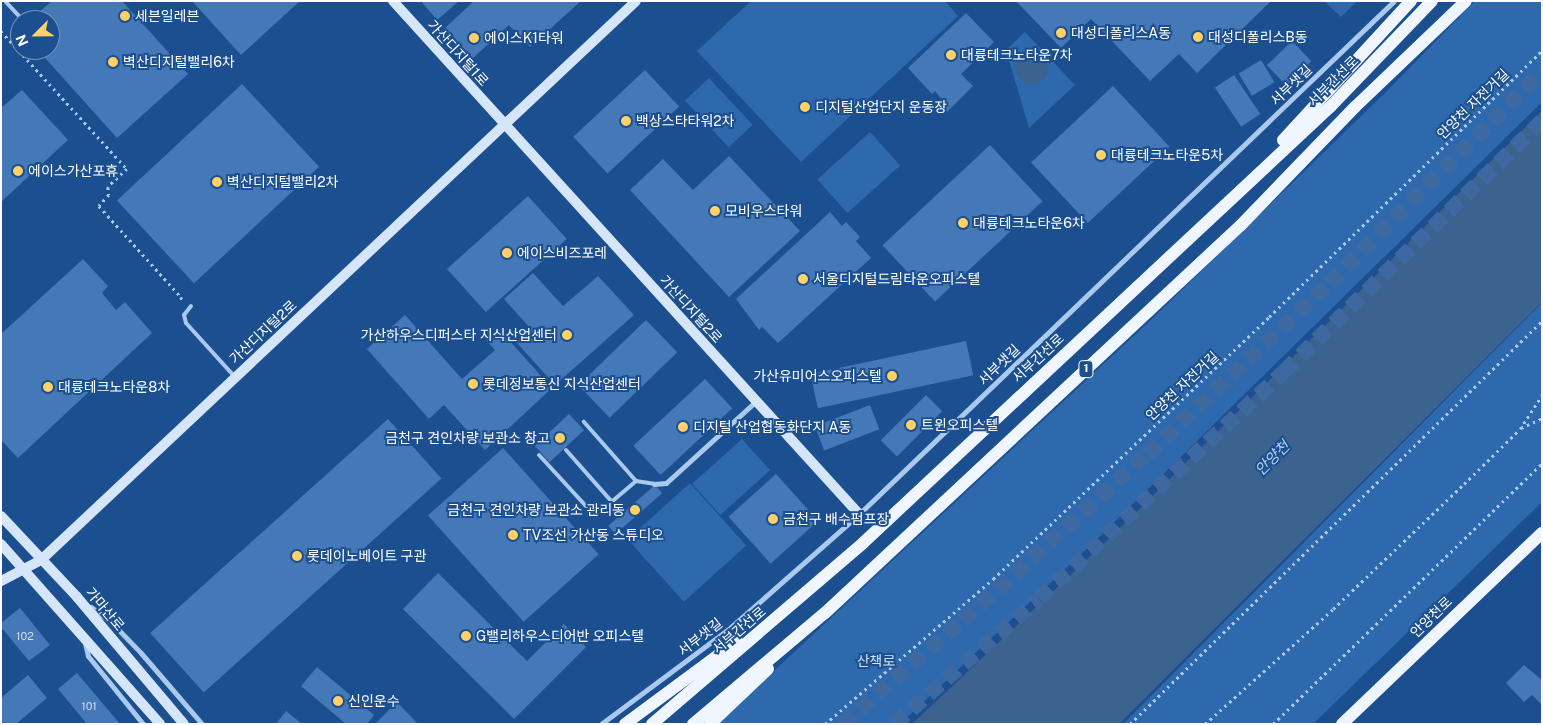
<!DOCTYPE html>
<meta charset="utf-8">
<style>
body{margin:0}
#map{position:relative;width:1543px;height:725px;overflow:hidden;background:#1b4f8f;font-family:"Public Sans","Noto Sans KR",sans-serif}
div>[style]{position:absolute}
.green>*{inset:0;background:#2e69ad;transform-origin:0 0}
.water>*{inset:0;background:#3c6290}
.round{border-radius:50%}
.building>*{inset:0;background:#4478b7;transform-origin:0 0}
.highway-tunnel>*{height:15px;margin-top:-7.5px;transform-origin:0;background:repeating-linear-gradient(90deg,#3d69a0 0 15px,transparent 0 23px)}
.path>*{height:2.5px;margin-top:-1.25px;transform-origin:0;background:repeating-linear-gradient(90deg,#a9c9ee 0 2.5px,transparent 0 6.5px)}
.lane>*{height:4px;margin:-2px;padding:0 2px;transform-origin:2px;border-radius:2px;background:#a9c9ee}
.street>*{height:5px;margin:-2.5px;padding:0 2.5px;transform-origin:2.5px;border-radius:2.5px;background:#a9c9ee}
.secondary>*{height:10px;margin:-5px;padding:0 5px;transform-origin:5px;border-radius:5px;background:#d6e6fa}
.primary>*{height:12px;margin:-6px;padding:0 6px;transform-origin:6px;border-radius:6px;background:#f0f6ff}
.dots>*{width:14px;height:14px;translate:-50% -50%;box-sizing:border-box;border:2px solid #1b4f8f;border-radius:50%}
span{translate:-50% -50%;white-space:nowrap;text-align:center;line-height:1.15;-webkit-text-stroke:4px #1b4f8f;paint-order:stroke}
.number-label{font-size:11px;color:#d0dded}
.number-label span{-webkit-text-stroke-width:0}
.shield-label span{padding:1px 4px;background:#1b4f8f;border:1px solid;border-radius:4px;-webkit-text-stroke-width:0}
.shield-label{font-size:12px;color:#fff;font-weight:700}
.poi-label{font-size:14px;color:#fff}
.left{translate:0 -50%;text-align:left}
.right{translate:-100% -50%;text-align:right}
.street-label{font-size:14px;color:#fff}
.park-label{font-size:14px;color:#cfe3fa}
.water-label{font-size:15px;color:#b5d3f5;font-style:italic}
.frame{position:absolute;inset:0;border:2px solid #fff;pointer-events:none}
.north{position:absolute;left:10px;top:10px;width:50px;height:50px;box-sizing:border-box;background:#1b4f8f;border:1px solid #7695bc;border-radius:50%;rotate:247deg;font-size:14px;font-weight:700;line-height:20px;text-align:center;color:#fff}
.north::after{content:'';display:block;margin:auto;width:18px;height:22px;background:#ffd166;clip-path:polygon(50% 0,100% 100%,50% 72%,0 100%)}
</style>
<div id="map">
<div class="green">
<i style="clip-path:polygon(751px 1px,945px 1px,958px 16px,801px 162px,697px 51px)"></i>
<i style="clip-path:polygon(1324px 1px,1357px 1px,1341px 17px)"></i>
<i style="clip-path:polygon(1475px 1px,1542px 1px,1542px 102px,1093px 543px,900px 724px,717px 724px,1153px 318px,1388px 90px)"></i>
<i style="clip-path:polygon(1025px 32px,1075px 85px,1029px 128px,1006px 50px)"></i>
<i style="left:709px;top:78px;width:64px;height:33px;rotate:47deg"></i>
<i style="left:870px;top:132px;width:45px;height:71px;rotate:48deg"></i>
<i style="clip-path:polygon(1542px 303px,1542px 502px,1313px 724px,1123px 724px)"></i>
<i style="left:742px;top:439px;width:42px;height:67px;rotate:48deg"></i>
<i style="left:690px;top:483px;width:84px;height:84px;rotate:48deg"></i>
</div>
<div class="water">
<i class="round" style="left:1016px;top:52px;width:32px;height:32px"></i>
<i style="clip-path:polygon(1542px 111px,1542px 302px,1119px 724px,912px 724px,1117px 531px)"></i>
</div>
<div class="building">
<i style="clip-path:polygon(52px 1px,122px 1px,188px 74px,117px 138px,38px 50px,50px 50px,50px 20px,30px 20px)"></i>
<i style="clip-path:polygon(192px 1px,300px 1px,241px 55px)"></i>
<i style="clip-path:polygon(421px 1px,459px 1px,437px 20px)"></i>
<i style="clip-path:polygon(474px 1px,581px 1px,530px 47px,509px 25px,472px 59px,444px 29px)"></i>
<i style="clip-path:polygon(1016px 1px,1271px 1px,1197px 73px,1179px 54px,1150px 81px,1091px 19px,1061px 48px)"></i>
<i style="clip-path:polygon(966px 13px,994px 42px,961px 74px,973px 86px,947px 112px,939px 104px,943px 101px,935px 91px,932px 94px,908px 68px)"></i>
<i style="left:1292px;top:41px;width:28px;height:35px;rotate:46deg"></i>
<i style="left:1261px;top:60px;width:26px;height:26px;rotate:59deg"></i>
<i style="left:645px;top:70px;width:50px;height:98px;rotate:47deg"></i>
<i style="left:1234px;top:75px;width:47px;height:23px;rotate:56deg"></i>
<i style="left:242px;top:84px;width:113px;height:171px;rotate:47deg"></i>
<i style="left:1113px;top:86px;width:83px;height:112px;rotate:47deg"></i>
<i style="clip-path:polygon(22px 90px,68px 140px,1px 202px,1px 108px)"></i>
<i style="left:990px;top:145px;width:77px;height:147px;rotate:47deg"></i>
<i style="clip-path:polygon(729px 156px,800px 231px,729px 297px,630px 190px,663px 159px,693px 190px)"></i>
<i style="left:528px;top:196px;width:58px;height:109px;rotate:48deg"></i>
<i style="clip-path:polygon(830px 212px,842px 226px,846px 222px,860px 237px,856px 241px,871px 258px,778px 343px,762px 327px,759px 330px,736px 299px)"></i>
<i style="clip-path:polygon(83px 259px,108px 286px,102px 293px,116px 310px,125px 302px,152px 333px,18px 458px,1px 440px,1px 334px)"></i>
<i style="clip-path:polygon(533px 273px,563px 306px,598px 276px,634px 315px,555px 385px,516px 342px,531px 329px,504px 299px)"></i>
<i style="clip-path:polygon(405px 315px,462px 379px,495px 350px,486px 340px,499px 329px,552px 388px,485px 450px,444px 405px,429px 419px,367px 349px)"></i>
<i style="left:646px;top:320px;width:45px;height:94px;rotate:46deg"></i>
<i style="left:966px;top:341px;width:35px;height:159px;rotate:78deg"></i>
<i style="left:705px;top:379px;width:40px;height:98px;rotate:47deg"></i>
<i style="left:926px;top:395px;width:23px;height:64px;rotate:45deg"></i>
<i style="left:870px;top:405px;width:26px;height:59px;rotate:69deg"></i>
<i style="left:569px;top:414px;width:22px;height:47px;rotate:47deg"></i>
<i style="left:388px;top:419px;width:80px;height:320px;rotate:48deg"></i>
<i style="left:503px;top:448px;width:143px;height:101px;rotate:48deg"></i>
<i style="left:776px;top:474px;width:63px;height:64px;rotate:48deg"></i>
<i style="left:655px;top:485px;width:11px;height:62px;rotate:49deg"></i>
<i style="clip-path:polygon(438px 573px,527px 661px,564px 624px,586px 647px,514px 719px,403px 609px)"></i>
<i style="clip-path:polygon(20px 608px,50px 645px,29px 661px,1px 627px,1px 623px)"></i>
<i style="clip-path:polygon(1524px 665px,1542px 680px,1542px 705px,1532px 695px,1524px 702px,1506px 683px)"></i>
<i style="clip-path:polygon(317px 667px,374px 715px,367px 724px,346px 724px,301px 686px)"></i>
<i style="clip-path:polygon(77px 673px,120px 724px,87px 724px,58px 689px)"></i>
<i style="clip-path:polygon(28px 675px,47px 698px,16px 724px,4px 724px,1px 720px,1px 698px)"></i>
<i style="clip-path:polygon(397px 702px,418px 724px,375px 724px)"></i>
<i style="clip-path:polygon(286px 711px,302px 724px,276px 724px)"></i>
</div>
<div class="highway-tunnel">
<i style="left:842px;top:724px;width:160px;rotate:-40.7deg"></i>
<i style="left:963px;top:620px;width:248px;rotate:-42.1deg"></i>
<i style="left:1147px;top:454px;width:250px;rotate:-43.2deg"></i>
<i style="left:1329px;top:283px;width:301px;rotate:-44.9deg"></i>
<i style="left:894px;top:724px;width:192px;rotate:-41deg"></i>
<i style="left:1039px;top:598px;width:334px;rotate:-42.8deg"></i>
<i style="left:1284px;top:371px;width:360px;rotate:-44.2deg"></i>
</div>
<div class="path">
<i style="left:1px;top:31px;width:187px;rotate:47.6deg"></i>
<i style="left:127px;top:169px;width:26px;rotate:137deg"></i>
<i style="left:108px;top:187px;width:8px;rotate:83deg"></i>
<i style="left:109px;top:195px;width:15px;rotate:132deg"></i>
<i style="left:99px;top:206px;width:122px;rotate:48deg"></i>
<i style="left:181px;top:297px;width:6px;rotate:72deg"></i>
<i style="left:1521px;top:428px;width:23px;rotate:-25deg"></i>
<i style="left:825px;top:724px;width:222px;rotate:-40.8deg"></i>
<i style="left:993px;top:579px;width:381px;rotate:-43.5deg"></i>
<i style="left:1269px;top:317px;width:381px;rotate:-44.3deg"></i>
<i style="left:1130px;top:724px;width:576px;rotate:-44.37deg"></i>
<i style="left:1205px;top:724px;width:172px;rotate:-41.9deg"></i>
<i style="left:1333px;top:609px;width:181px;rotate:-43.7deg"></i>
<i style="left:1464px;top:484px;width:78px;rotate:-44.5deg"></i>
<i style="left:1520px;top:429px;width:40px;rotate:-57.1deg"></i>
<i style="left:1273px;top:724px;width:375px;rotate:-44.1deg"></i>
</div>
<div class="lane">
<i style="left:5px;top:1px;width:25px;rotate:47deg"></i>
<i style="left:191px;top:306px;width:11px;rotate:128deg"></i>
<i style="left:184px;top:315px;width:8px;rotate:76deg"></i>
<i style="left:186px;top:323px;width:73px;rotate:47.8deg"></i>
<i style="left:566px;top:450px;width:69px;rotate:48.5deg"></i>
<i style="left:539px;top:455px;width:83px;rotate:47.4deg"></i>
<i style="left:595px;top:516px;width:54px;rotate:-40.5deg"></i>
<i style="left:636px;top:481px;width:79px;rotate:-131.4deg"></i>
<i style="left:636px;top:481px;width:18px;rotate:9deg"></i>
</div>
<div class="street">
<i style="left:654px;top:484px;width:12px;rotate:-5deg"></i>
<i style="left:666px;top:483px;width:122px;rotate:-42.3deg"></i>
<i style="left:91px;top:607px;width:25px;rotate:37deg"></i>
<i style="left:111px;top:622px;width:43px;rotate:45.9deg"></i>
<i style="left:141px;top:653px;width:94px;rotate:49.3deg"></i>
<i style="left:85px;top:643px;width:13px;rotate:77deg"></i>
<i style="left:88px;top:656px;width:87px;rotate:51deg"></i>
<i style="left:601px;top:724px;width:162px;rotate:-36.7deg"></i>
<i style="left:731px;top:627px;width:171px;rotate:-41.4deg"></i>
<i style="left:859px;top:514px;width:741px;rotate:-43.8deg"></i>
</div>
<div class="secondary">
<i style="left:393px;top:1px;width:693px;rotate:47.75deg"></i>
<i style="left:1px;top:516px;width:111px;rotate:46.8deg"></i>
<i style="left:77px;top:597px;width:166px;rotate:49.9deg"></i>
<i style="left:1px;top:544px;width:240px;rotate:48.5deg"></i>
<i style="left:1px;top:581px;width:45px;rotate:-27.7deg"></i>
<i style="left:41px;top:560px;width:816px;rotate:-43.21deg"></i>
</div>
<div class="primary">
<i style="left:1283px;top:140px;width:189px;rotate:-47.4deg"></i>
<i style="left:625px;top:724px;width:139px;rotate:-36.5deg"></i>
<i style="left:652px;top:724px;width:278px;rotate:-40.6deg"></i>
<i style="left:863px;top:543px;width:639px;rotate:-43.03deg"></i>
<i style="left:1330px;top:107px;width:147px;rotate:-46.1deg"></i>
<i style="left:693px;top:724px;width:172px;rotate:-40.1deg"></i>
<i style="left:825px;top:613px;width:569px;rotate:-43.01deg"></i>
<i style="left:1241px;top:225px;width:164px;rotate:-46deg"></i>
<i style="left:1355px;top:107px;width:153px;rotate:-43.7deg"></i>
<i style="left:710px;top:724px;width:80px;rotate:-43.5deg"></i>
<i style="left:1342px;top:724px;width:277px;rotate:-43.7deg"></i>
</div>
<div class="dots">
<i style="left:125px;top:16px;background:#ffd166"></i>
<i style="left:1061px;top:33px;background:#ffd166"></i>
<i style="left:1198px;top:37px;background:#ffd166"></i>
<i style="left:474px;top:38px;background:#ffd166"></i>
<i style="left:951px;top:55px;background:#ffd166"></i>
<i style="left:113px;top:62px;background:#ffd166"></i>
<i style="left:805px;top:107px;background:#ffd166"></i>
<i style="left:626px;top:121px;background:#ffd166"></i>
<i style="left:1101px;top:155px;background:#ffd166"></i>
<i style="left:18px;top:171px;background:#ffd166"></i>
<i style="left:217px;top:182px;background:#ffd166"></i>
<i style="left:715px;top:211px;background:#ffd166"></i>
<i style="left:963px;top:223px;background:#ffd166"></i>
<i style="left:507px;top:253px;background:#ffd166"></i>
<i style="left:803px;top:279px;background:#ffd166"></i>
<i style="left:567px;top:335px;background:#ffd166"></i>
<i style="left:892px;top:376px;background:#ffd166"></i>
<i style="left:473px;top:384px;background:#ffd166"></i>
<i style="left:48px;top:387px;background:#ffd166"></i>
<i style="left:911px;top:425px;background:#ffd166"></i>
<i style="left:683px;top:427px;background:#ffd166"></i>
<i style="left:560px;top:438px;background:#ffd166"></i>
<i style="left:635px;top:510px;background:#ffd166"></i>
<i style="left:773px;top:519px;background:#ffd166"></i>
<i style="left:513px;top:535px;background:#ffd166"></i>
<i style="left:297px;top:556px;background:#ffd166"></i>
<i style="left:466px;top:636px;background:#ffd166"></i>
<i style="left:338px;top:701px;background:#ffd166"></i>
</div>
<div class="number-label">
<span style="left:25px;top:636px">102</span>
<span style="left:89px;top:706px">101</span>
</div>
<div class="shield-label">
<span style="left:1086px;top:369px">1</span>
</div>
<div class="poi-label">
<span class="left" style="left:135px;top:16px">세븐일레븐</span>
<span class="left" style="left:1071px;top:33px">대성디폴리스A동</span>
<span class="left" style="left:1208px;top:37px">대성디폴리스B동</span>
<span class="left" style="left:484px;top:38px">에이스K1타워</span>
<span class="left" style="left:961px;top:55px">대륭테크노타운7차</span>
<span class="left" style="left:123px;top:62px">벽산디지털밸리6차</span>
<span class="left" style="left:815px;top:107px">디지털산업단지 운동장</span>
<span class="left" style="left:636px;top:121px">백상스타타워2차</span>
<span class="left" style="left:1111px;top:155px">대륭테크노타운5차</span>
<span class="left" style="left:28px;top:171px">에이스가산포휴</span>
<span class="left" style="left:227px;top:182px">벽산디지털밸리2차</span>
<span class="left" style="left:725px;top:211px">모비우스타워</span>
<span class="left" style="left:973px;top:223px">대륭테크노타운6차</span>
<span class="left" style="left:517px;top:253px">에이스비즈포레</span>
<span class="left" style="left:813px;top:279px">서울디지털드림타운오피스텔</span>
<span class="right" style="left:557px;top:335px">가산하우스디퍼스타 지식산업센터</span>
<span class="right" style="left:882px;top:376px">가산유미어스오피스텔</span>
<span class="left" style="left:483px;top:384px">롯데정보통신 지식산업센터</span>
<span class="left" style="left:58px;top:387px">대륭테크노타운8차</span>
<span class="left" style="left:921px;top:425px">트윈오피스텔</span>
<span class="left" style="left:693px;top:427px">디지털 산업협동화단지 A동</span>
<span class="right" style="left:550px;top:438px">금천구 견인차량 보관소 창고</span>
<span class="right" style="left:625px;top:510px">금천구 견인차량 보관소 관리동</span>
<span class="left" style="left:783px;top:519px">금천구 배수펌프장</span>
<span class="left" style="left:523px;top:535px">TV조선 가산동 스튜디오</span>
<span class="left" style="left:307px;top:556px">롯데이노베이트 구관</span>
<span class="left" style="left:476px;top:636px">G밸리하우스디어반 오피스텔</span>
<span class="left" style="left:348px;top:701px">신인운수</span>
</div>
<div class="street-label">
<span style="left:458px;top:53px;rotate:48deg">가산디지털1로</span>
<span style="left:1333px;top:81px;rotate:-45deg">서부간선로</span>
<span style="left:1291px;top:85px;rotate:-44deg">서부샛길</span>
<span style="left:1473px;top:104px;rotate:-44deg">안양천 자전거길</span>
<span style="left:691px;top:309px;rotate:48deg">가산디지털2로</span>
<span style="left:263px;top:332px;rotate:-43deg">가산디지털2로</span>
<span style="left:1038px;top:358px;rotate:-43deg">서부간선로</span>
<span style="left:999px;top:365px;rotate:-44deg">서부샛길</span>
<span style="left:1182px;top:386px;rotate:-43deg">안양천 자전거길</span>
<span style="left:105px;top:609px;rotate:50deg">가마산로</span>
<span style="left:1431px;top:617px;rotate:-44deg">안양천로</span>
<span style="left:739px;top:630px;rotate:-40deg">서부간선로</span>
<span style="left:700px;top:637px;rotate:-38deg">서부샛길</span>
</div>
<div class="park-label">
<span style="left:876px;top:661px">산책로</span>
</div>
<div class="water-label">
<span style="left:1272px;top:458px;rotate:-45deg">안양천</span>
</div>
<div class="frame"></div>
<div class="north">N</div>
</div>
